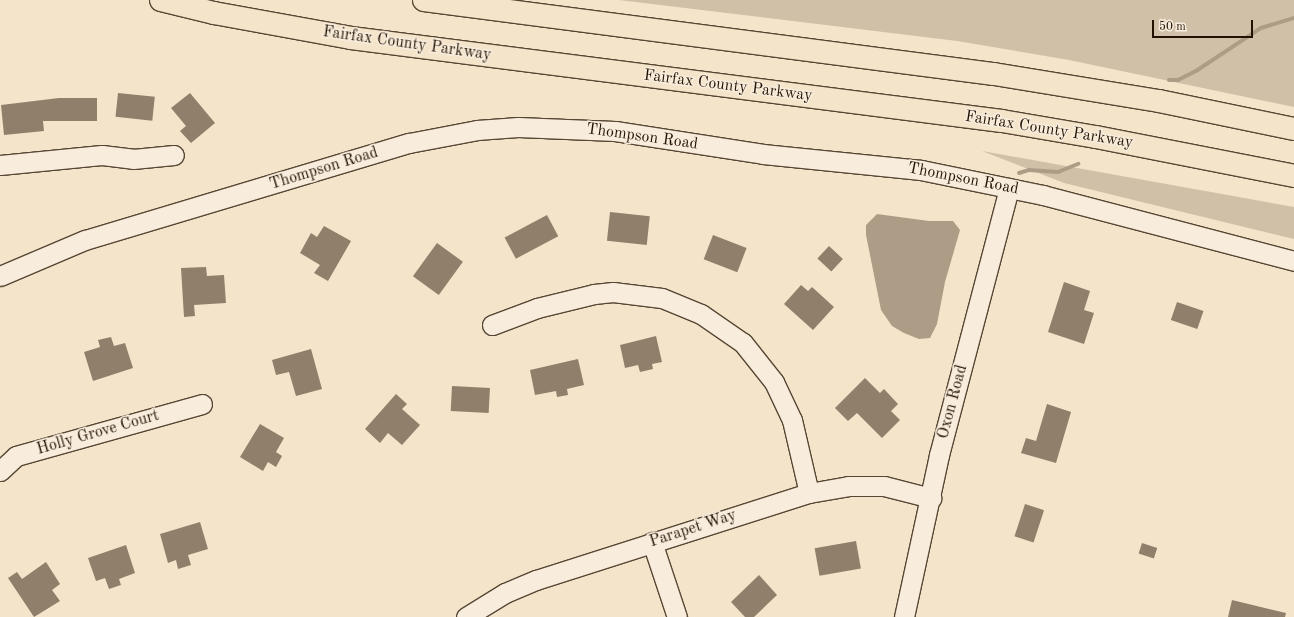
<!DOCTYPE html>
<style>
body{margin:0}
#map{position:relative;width:1294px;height:617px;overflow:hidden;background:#f4e4ca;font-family:"Old Standard TT",serif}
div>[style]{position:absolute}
.green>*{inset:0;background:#d0c0a8}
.water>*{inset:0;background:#ad9d86}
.stream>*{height:4px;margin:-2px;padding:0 2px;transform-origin:2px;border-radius:2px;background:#ad9d86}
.building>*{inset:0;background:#907f6a;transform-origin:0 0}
.roads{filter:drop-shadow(1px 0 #574633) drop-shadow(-1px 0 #574633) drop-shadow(0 1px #574633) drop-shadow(0 -1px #574633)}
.minor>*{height:19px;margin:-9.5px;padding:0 9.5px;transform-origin:9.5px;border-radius:9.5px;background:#f8eddd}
.highway>*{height:22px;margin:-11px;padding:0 11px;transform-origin:11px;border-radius:11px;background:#f4e4ca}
span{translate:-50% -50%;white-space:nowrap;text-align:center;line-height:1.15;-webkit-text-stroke:3px #f8eddd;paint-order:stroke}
.street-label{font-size:16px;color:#231201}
.scale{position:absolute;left:1152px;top:20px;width:101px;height:18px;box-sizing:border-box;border:2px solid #231201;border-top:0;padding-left:5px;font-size:12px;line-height:14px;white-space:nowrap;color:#231201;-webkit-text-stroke:3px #f8eddd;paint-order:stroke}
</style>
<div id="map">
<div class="green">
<i style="clip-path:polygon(619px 0,1294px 0,1294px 107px,1069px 60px,957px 41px)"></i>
<i style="clip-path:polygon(982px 151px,1294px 207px,1294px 239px,1064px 183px)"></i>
</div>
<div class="water">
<i style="clip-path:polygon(877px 214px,929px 221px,953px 221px,960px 230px,945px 282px,937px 324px,930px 338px,919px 339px,904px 333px,892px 326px,881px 310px,866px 235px,866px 225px)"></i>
</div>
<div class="stream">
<i style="left:1169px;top:80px;width:9px"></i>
<i style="left:1178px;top:80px;width:20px;rotate:-27deg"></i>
<i style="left:1196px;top:71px;width:78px;rotate:-33.5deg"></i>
<i style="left:1261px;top:28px;width:34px;rotate:-17deg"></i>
<i style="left:1019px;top:173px;width:10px;rotate:-17deg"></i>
<i style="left:1029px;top:170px;width:29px;rotate:4deg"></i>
<i style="left:1058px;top:172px;width:22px;rotate:-22deg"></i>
</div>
<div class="building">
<i style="left:118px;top:93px;width:37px;height:24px;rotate:6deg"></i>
<i style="clip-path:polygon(190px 93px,215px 123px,191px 143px,180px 131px,186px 126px,171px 108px)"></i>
<i style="clip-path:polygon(59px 98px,97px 98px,97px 121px,43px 121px,44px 131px,4px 135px,1px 105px)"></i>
<i style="left:610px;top:212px;width:40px;height:29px;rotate:6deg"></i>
<i style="left:547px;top:215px;width:24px;height:48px;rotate:62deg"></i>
<i style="clip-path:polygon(324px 226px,351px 241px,328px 281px,314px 273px,320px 265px,300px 253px,311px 233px,317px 237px)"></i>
<i style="left:713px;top:235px;width:36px;height:26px;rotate:21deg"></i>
<i style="left:437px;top:243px;width:32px;height:41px;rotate:36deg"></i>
<i style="left:829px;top:246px;width:19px;height:17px;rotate:43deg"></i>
<i style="clip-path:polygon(206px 267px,207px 276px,224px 275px,226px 303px,194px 305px,195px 316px,184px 317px,181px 268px)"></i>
<i style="clip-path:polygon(1064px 282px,1090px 291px,1084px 310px,1094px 313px,1084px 344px,1048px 332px)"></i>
<i style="clip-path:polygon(801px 285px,808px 291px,812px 287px,834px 307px,813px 330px,784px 304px)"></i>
<i style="left:1177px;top:302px;width:28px;height:19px;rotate:19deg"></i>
<i style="clip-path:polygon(656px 336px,662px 362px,652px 364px,653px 369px,640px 372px,638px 365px,625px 368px,620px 345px)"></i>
<i style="clip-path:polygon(111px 337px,114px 346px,125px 343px,133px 368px,93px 381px,84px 352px,100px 347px,98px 340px)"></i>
<i style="clip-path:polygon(311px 349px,322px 389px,296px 396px,289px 372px,276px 375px,272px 360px)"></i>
<i style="clip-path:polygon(578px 359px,584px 385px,567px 389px,568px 395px,557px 397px,556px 391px,535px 395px,530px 370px)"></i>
<i style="clip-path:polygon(865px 378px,880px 393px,884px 389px,898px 404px,891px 411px,900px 420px,882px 438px,857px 413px,848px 421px,835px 408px)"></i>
<i style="left:452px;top:386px;width:38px;height:25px;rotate:3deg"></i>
<i style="clip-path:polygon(396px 394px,407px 404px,402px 409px,420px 425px,402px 445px,388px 433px,380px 443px,365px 429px)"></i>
<i style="clip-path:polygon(1047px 404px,1071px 412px,1056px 463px,1021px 453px,1026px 438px,1036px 441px)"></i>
<i style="clip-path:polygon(260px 424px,284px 438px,276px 452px,282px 456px,276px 467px,268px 462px,263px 471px,240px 457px)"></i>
<i style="left:1025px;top:504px;width:20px;height:34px;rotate:18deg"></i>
<i style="clip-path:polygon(200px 522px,208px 549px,188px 555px,191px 565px,178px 569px,176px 560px,168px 563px,160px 534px)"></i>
<i style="left:856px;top:541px;width:28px;height:42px;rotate:80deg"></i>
<i style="left:1142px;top:543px;width:16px;height:11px;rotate:18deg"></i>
<i style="clip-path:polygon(126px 545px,135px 573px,119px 579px,121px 585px,109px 589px,105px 578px,96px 581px,88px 558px)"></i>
<i style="clip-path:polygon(46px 562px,60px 584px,52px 590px,60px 601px,34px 617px,8px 578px,17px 572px,22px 579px)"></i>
<i style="clip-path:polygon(759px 575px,777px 595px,754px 617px,745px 617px,731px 602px)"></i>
<i style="clip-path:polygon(1232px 600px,1286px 613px,1285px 617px,1228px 617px)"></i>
</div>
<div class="roads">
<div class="minor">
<i style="left:0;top:165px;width:102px;rotate:-5.6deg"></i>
<i style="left:102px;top:155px;width:31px;rotate:7deg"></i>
<i style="left:133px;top:159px;width:41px;rotate:-5.6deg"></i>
<i style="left:0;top:276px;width:92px;rotate:-23deg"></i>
<i style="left:85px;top:240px;width:338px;rotate:-16.7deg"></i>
<i style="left:409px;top:143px;width:69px;rotate:-10.8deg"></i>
<i style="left:477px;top:130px;width:41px;rotate:-4.2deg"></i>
<i style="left:518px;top:127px;width:97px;rotate:2.4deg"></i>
<i style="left:615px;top:131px;width:150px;rotate:8.8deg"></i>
<i style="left:763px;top:154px;width:159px;rotate:5.8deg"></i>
<i style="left:921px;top:170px;width:125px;rotate:11.6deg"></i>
<i style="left:1043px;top:195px;width:260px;rotate:14.7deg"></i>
<i style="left:492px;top:325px;width:48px;rotate:-20.7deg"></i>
<i style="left:537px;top:308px;width:59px;rotate:-13.8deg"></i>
<i style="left:594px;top:294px;width:19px;rotate:-6deg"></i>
<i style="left:613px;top:292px;width:49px;rotate:7deg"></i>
<i style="left:662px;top:298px;width:42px;rotate:22.3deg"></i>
<i style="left:701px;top:314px;width:51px;rotate:34.6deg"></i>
<i style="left:743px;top:343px;width:50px;rotate:51.5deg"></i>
<i style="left:774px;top:382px;width:42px;rotate:64.7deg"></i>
<i style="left:792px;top:420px;width:75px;rotate:76.9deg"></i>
<i style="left:0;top:471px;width:22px;rotate:-43deg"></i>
<i style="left:16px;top:456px;width:193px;rotate:-15.6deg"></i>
<i style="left:652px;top:542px;width:79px;rotate:71.6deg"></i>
<i style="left:466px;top:617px;width:46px;rotate:-31.6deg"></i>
<i style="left:505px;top:593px;width:34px;rotate:-23deg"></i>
<i style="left:536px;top:580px;width:287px;rotate:-17.7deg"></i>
<i style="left:809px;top:493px;width:40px;rotate:-10deg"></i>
<i style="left:848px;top:486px;width:36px"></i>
<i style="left:884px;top:486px;width:49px;rotate:14.3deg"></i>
<i style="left:904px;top:617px;width:166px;rotate:-77.8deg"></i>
<i style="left:939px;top:455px;width:276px;rotate:-75.3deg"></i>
</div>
<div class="highway">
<i style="left:161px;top:0;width:55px;rotate:13.8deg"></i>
<i style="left:214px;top:13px;width:139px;rotate:10.3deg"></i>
<i style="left:351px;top:38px;width:656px;rotate:7.27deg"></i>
<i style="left:1002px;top:121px;width:95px;rotate:9.7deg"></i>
<i style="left:1096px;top:137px;width:202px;rotate:11.1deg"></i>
<i style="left:424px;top:0;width:575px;rotate:7.4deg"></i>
<i style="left:994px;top:74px;width:167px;rotate:9.3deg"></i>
<i style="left:1159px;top:101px;width:138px;rotate:11.7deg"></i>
</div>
</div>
<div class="street-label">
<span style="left:407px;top:44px;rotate:8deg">Fairfax County Parkway</span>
<span style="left:728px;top:86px;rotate:7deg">Fairfax County Parkway</span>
<span style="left:1049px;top:130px;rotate:9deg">Fairfax County Parkway</span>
<span style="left:642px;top:137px;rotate:8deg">Thompson Road</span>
<span style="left:324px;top:169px;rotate:-17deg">Thompson Road</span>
<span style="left:963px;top:179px;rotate:11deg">Thompson Road</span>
<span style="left:953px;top:402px;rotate:-75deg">Oxon Road</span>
<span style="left:98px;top:433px;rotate:-16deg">Holly Grove Court</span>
<span style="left:693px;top:529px;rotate:-18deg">Parapet Way</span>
</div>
<div class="scale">50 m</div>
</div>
